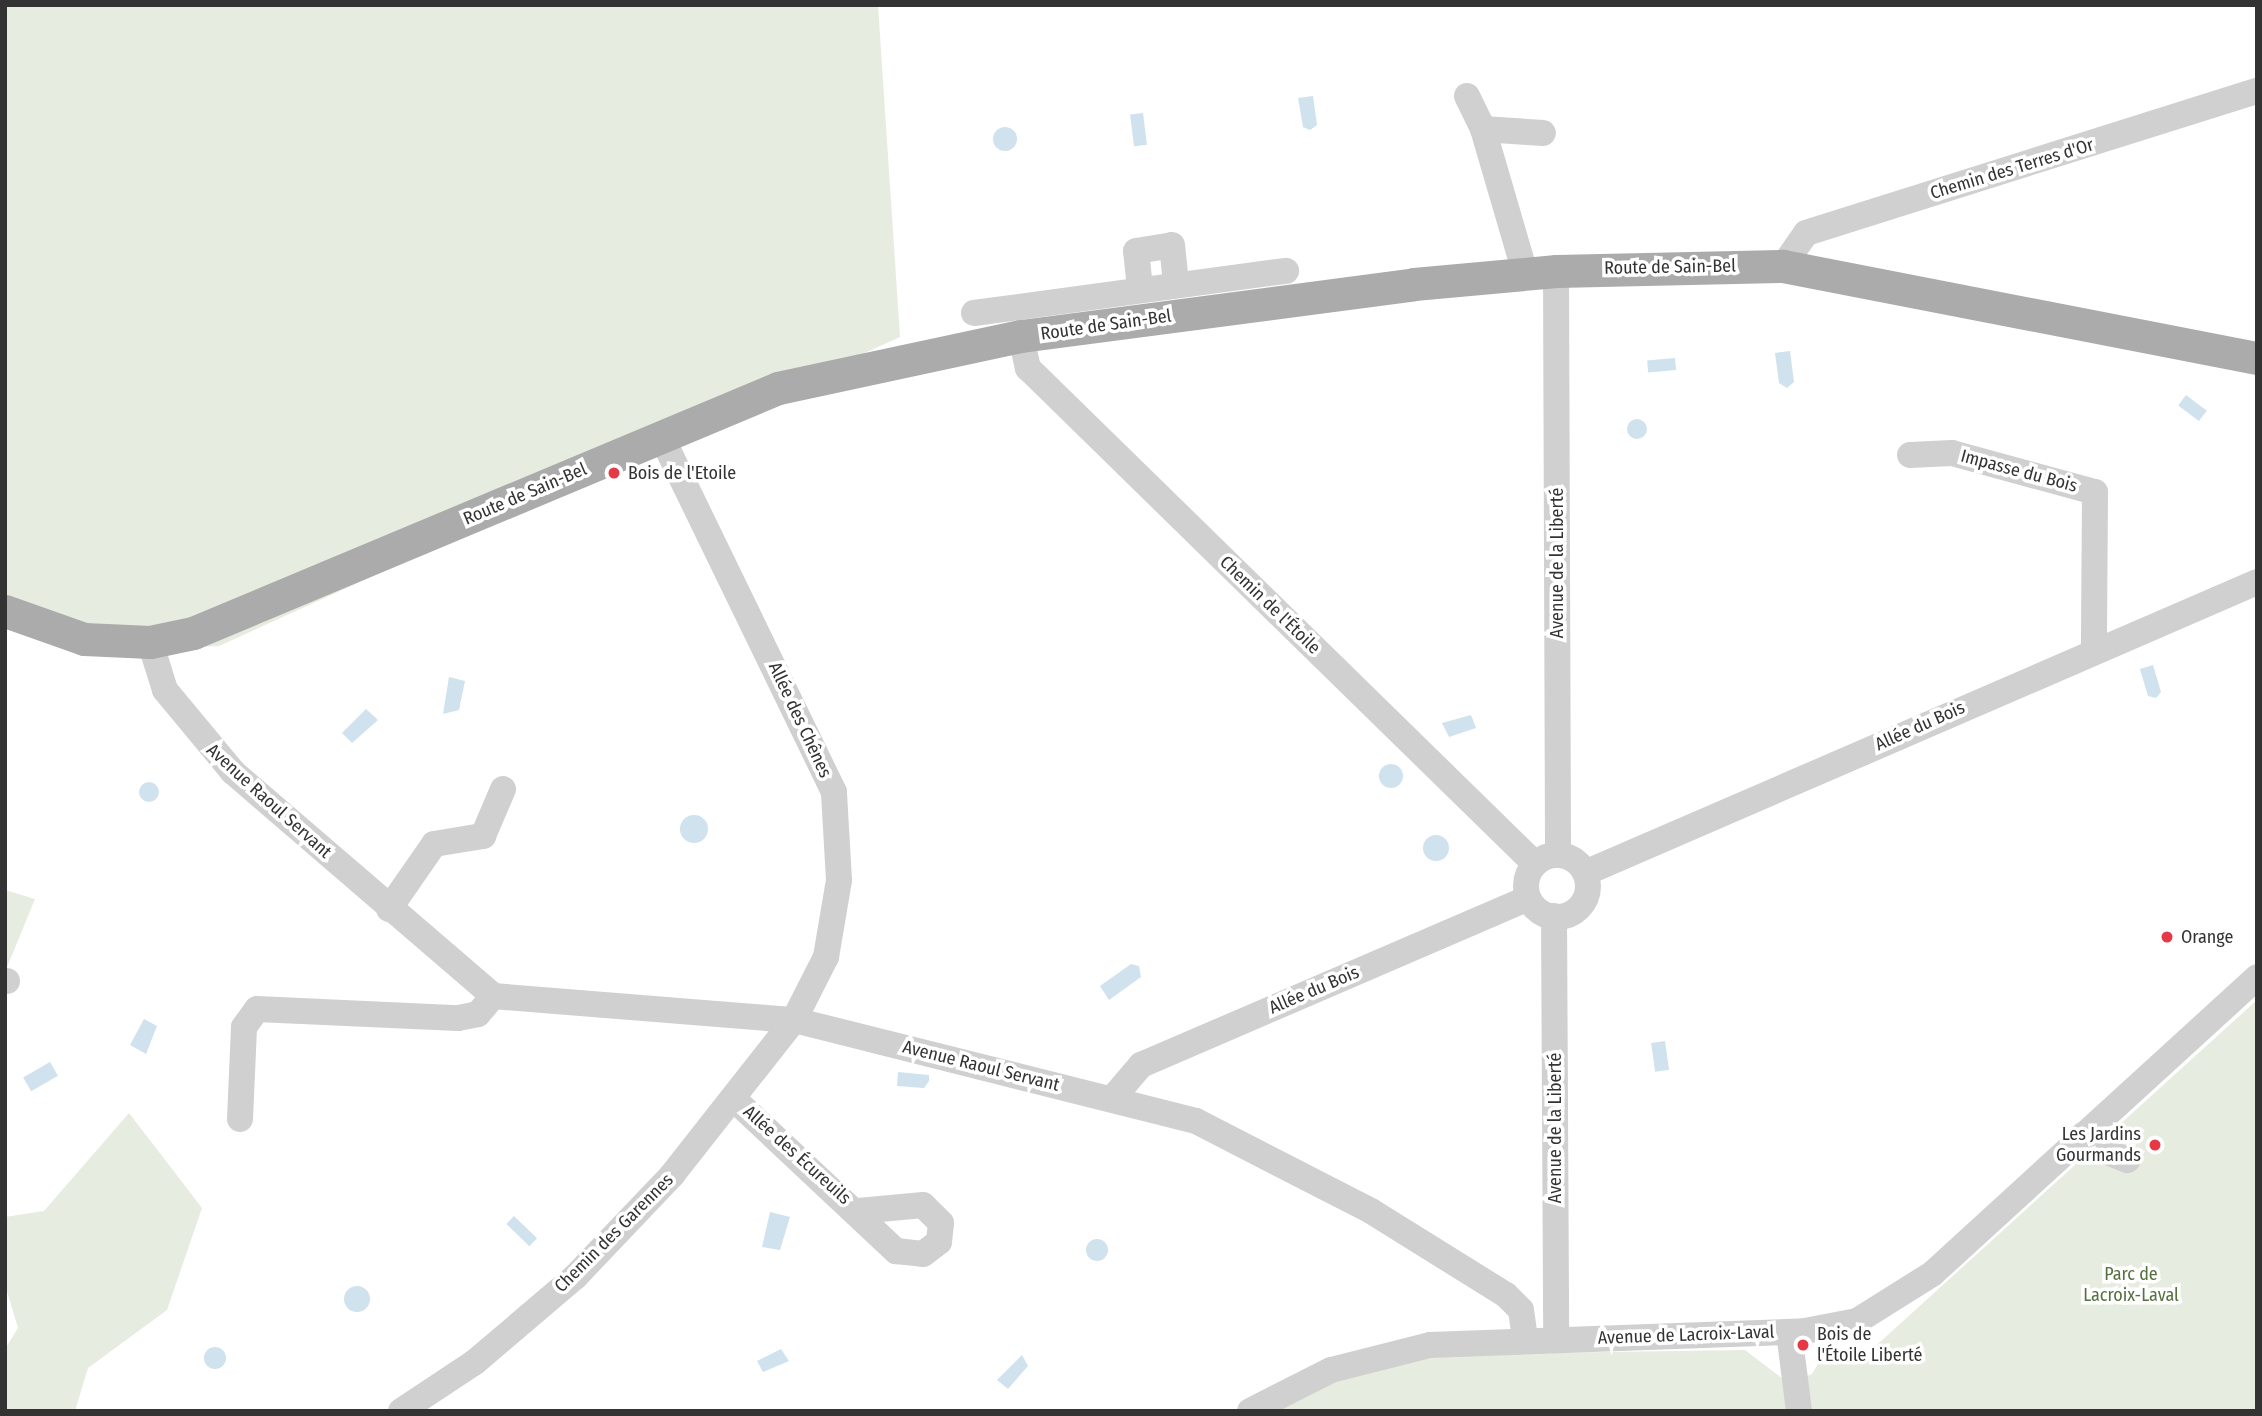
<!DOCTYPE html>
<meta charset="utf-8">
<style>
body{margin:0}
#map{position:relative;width:2262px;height:1416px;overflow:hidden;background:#fff;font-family:"Fira Sans Condensed",sans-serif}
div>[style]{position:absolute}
.green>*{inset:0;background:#e6ecdf}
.water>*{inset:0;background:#cfe2ee;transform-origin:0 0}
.round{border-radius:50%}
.minor>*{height:26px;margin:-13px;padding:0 13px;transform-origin:13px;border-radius:13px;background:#d0d0d0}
.minor>.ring{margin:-13px;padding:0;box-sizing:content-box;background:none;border:26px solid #d0d0d0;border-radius:50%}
.major>*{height:33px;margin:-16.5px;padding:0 16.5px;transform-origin:16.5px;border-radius:16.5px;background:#ababab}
.dots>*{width:19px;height:19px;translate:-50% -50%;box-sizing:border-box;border:4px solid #fff;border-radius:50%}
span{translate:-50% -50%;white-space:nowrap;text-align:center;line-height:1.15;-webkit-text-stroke:7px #fff;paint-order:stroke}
.street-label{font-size:18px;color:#333}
.poi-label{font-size:18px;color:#333}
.left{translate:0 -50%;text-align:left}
.right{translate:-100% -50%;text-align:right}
.park-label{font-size:18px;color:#56703f}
.frame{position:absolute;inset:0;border:7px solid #333;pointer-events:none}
</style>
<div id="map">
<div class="green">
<i style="clip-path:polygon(5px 5px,878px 5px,900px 337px,219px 646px,90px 652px,5px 626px)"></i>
<i style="clip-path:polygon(5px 890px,35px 899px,5px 972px)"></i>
<i style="clip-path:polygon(2257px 1000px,2257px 1411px,1272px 1411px,1342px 1373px,1412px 1355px,1745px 1350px,1788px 1383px,1812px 1374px,1818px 1364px,1869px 1352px)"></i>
<i style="clip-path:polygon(129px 1113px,202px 1208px,167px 1310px,88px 1368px,75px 1411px,5px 1411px,5px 1349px,18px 1328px,5px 1285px,5px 1217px,44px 1211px)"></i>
</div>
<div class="water">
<i style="clip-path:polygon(1313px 96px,1317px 125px,1310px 130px,1303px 127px,1298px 98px)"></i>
<i style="left:1143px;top:113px;width:32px;height:13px;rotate:83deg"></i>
<i class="round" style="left:993px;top:127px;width:24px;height:24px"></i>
<i style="clip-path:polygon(1790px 351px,1794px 382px,1787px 388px,1779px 383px,1775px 353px)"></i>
<i style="left:1675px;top:358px;width:12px;height:28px;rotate:85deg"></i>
<i style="left:2186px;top:395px;width:26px;height:13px;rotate:37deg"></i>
<i class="round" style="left:1627px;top:419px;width:20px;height:20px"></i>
<i style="clip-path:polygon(2153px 665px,2161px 692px,2156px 698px,2148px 696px,2140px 669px)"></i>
<i style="clip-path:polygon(449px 677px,465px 681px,459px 710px,443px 714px)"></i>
<i style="clip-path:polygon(366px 709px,378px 720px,352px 743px,342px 733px)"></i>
<i style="clip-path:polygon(1471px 715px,1476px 728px,1449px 737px,1442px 723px)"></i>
<i class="round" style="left:1379px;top:764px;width:24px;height:24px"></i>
<i class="round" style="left:139px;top:782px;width:20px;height:20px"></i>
<i class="round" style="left:680px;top:815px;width:28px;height:28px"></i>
<i class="round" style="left:1423px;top:835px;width:26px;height:26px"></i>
<i style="clip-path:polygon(1131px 964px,1139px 966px,1141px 977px,1109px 1000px,1100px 986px)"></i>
<i style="clip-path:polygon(144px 1019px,157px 1026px,146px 1054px,130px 1045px)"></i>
<i style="left:1665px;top:1041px;width:29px;height:14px;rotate:82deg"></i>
<i style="left:50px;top:1062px;width:16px;height:31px;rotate:60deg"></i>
<i style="clip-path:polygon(898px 1072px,929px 1075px,929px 1081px,924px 1088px,897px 1086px)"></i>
<i style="clip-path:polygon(770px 1212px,790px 1217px,780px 1250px,762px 1247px)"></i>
<i style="left:514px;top:1216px;width:32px;height:11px;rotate:44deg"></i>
<i class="round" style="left:1086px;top:1239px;width:22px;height:22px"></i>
<i class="round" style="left:344px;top:1286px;width:26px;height:26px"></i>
<i class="round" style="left:204px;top:1347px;width:22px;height:22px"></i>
<i style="clip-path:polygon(781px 1349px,789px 1361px,763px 1372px,757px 1361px)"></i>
<i style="clip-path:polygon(1022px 1355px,1028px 1366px,1008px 1389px,997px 1380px)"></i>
</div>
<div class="minor">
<i style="left:1467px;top:96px;width:37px;rotate:64deg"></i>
<i style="left:1483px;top:129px;width:150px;rotate:73.7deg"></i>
<i style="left:1483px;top:129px;width:60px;rotate:3.8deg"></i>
<i style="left:1783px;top:266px;width:40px;rotate:-55.1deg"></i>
<i style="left:1806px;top:233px;width:473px;rotate:-17.5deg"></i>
<i style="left:1556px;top:271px;width:584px;rotate:89.8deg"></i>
<i style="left:1140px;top:288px;width:37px;rotate:-96deg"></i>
<i style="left:1136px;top:251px;width:36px;rotate:-9deg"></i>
<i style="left:1172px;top:245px;width:38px;rotate:84deg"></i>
<i style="left:974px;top:313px;width:315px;rotate:-7.7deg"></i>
<i style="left:1021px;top:336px;width:33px;rotate:78deg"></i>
<i style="left:1028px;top:368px;width:709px;rotate:44.37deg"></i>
<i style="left:1910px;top:455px;width:42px;rotate:-2.7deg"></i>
<i style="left:1952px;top:453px;width:148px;rotate:15.3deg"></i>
<i style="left:2095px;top:492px;width:159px;rotate:90.4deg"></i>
<i style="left:150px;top:642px;width:50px;rotate:72.6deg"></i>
<i style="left:165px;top:690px;width:107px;rotate:50.3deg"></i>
<i style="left:233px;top:772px;width:343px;rotate:40.7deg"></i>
<i style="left:493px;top:996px;width:302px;rotate:4.6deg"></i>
<i style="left:794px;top:1020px;width:414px;rotate:14.1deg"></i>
<i style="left:1196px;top:1121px;width:197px;rotate:27.2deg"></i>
<i style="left:1371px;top:1211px;width:159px;rotate:31.9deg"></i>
<i style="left:1506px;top:1295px;width:21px;rotate:45deg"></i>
<i style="left:1521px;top:1310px;width:30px;rotate:82deg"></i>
<i class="ring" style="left:1526px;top:855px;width:36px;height:36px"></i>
<i style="left:1585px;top:873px;width:732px;rotate:-23.41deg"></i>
<i style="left:389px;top:909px;width:79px;rotate:-55.3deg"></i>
<i style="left:434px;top:844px;width:50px;rotate:-9.3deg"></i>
<i style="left:483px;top:836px;width:51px;rotate:-66.9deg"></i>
<i style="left:1554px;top:916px;width:423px;rotate:89.7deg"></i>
<i style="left:5px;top:981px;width:2px"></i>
<i style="left:1112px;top:1099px;width:45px;rotate:-49.5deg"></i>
<i style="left:1141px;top:1065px;width:421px;rotate:-23.3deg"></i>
<i style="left:735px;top:1100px;width:221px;rotate:43.2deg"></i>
<i style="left:896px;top:1251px;width:27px;rotate:6deg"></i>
<i style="left:923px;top:1254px;width:20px;rotate:-37deg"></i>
<i style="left:939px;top:1242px;width:19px;rotate:-84deg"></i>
<i style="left:941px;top:1223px;width:25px;rotate:-135deg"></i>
<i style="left:923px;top:1205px;width:65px;rotate:174.7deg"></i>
<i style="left:240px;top:1119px;width:92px;rotate:-87.5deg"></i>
<i style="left:244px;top:1027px;width:22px;rotate:-54deg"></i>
<i style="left:257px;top:1009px;width:201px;rotate:2.6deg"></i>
<i style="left:458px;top:1018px;width:20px;rotate:-11deg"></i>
<i style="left:478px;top:1014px;width:23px;rotate:-50deg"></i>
<i style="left:2083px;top:1135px;width:17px;rotate:45deg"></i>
<i style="left:2095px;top:1147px;width:35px;rotate:22deg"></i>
<i style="left:1789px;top:1332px;width:80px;rotate:82.8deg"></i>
<i style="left:401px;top:1411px;width:89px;rotate:-33.5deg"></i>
<i style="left:475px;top:1362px;width:131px;rotate:-40.4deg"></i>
<i style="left:575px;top:1277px;width:141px;rotate:-46.4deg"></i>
<i style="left:672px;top:1175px;width:197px;rotate:-51.8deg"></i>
<i style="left:794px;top:1020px;width:71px;rotate:-63.1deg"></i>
<i style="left:826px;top:957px;width:78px;rotate:-80.4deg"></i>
<i style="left:839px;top:880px;width:88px;rotate:-93.3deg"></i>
<i style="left:834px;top:792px;width:396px;rotate:-115.9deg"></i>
<i style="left:1250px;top:1411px;width:91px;rotate:-26.8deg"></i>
<i style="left:1331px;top:1370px;width:102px;rotate:-14.2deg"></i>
<i style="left:1430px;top:1345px;width:375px;rotate:-2.1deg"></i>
<i style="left:1805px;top:1331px;width:53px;rotate:-10.9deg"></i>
<i style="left:1857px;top:1321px;width:89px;rotate:-32.1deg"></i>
<i style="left:1932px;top:1274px;width:440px;rotate:-42.4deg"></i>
</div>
<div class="major">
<i style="left:5px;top:611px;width:84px;rotate:19.5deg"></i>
<i style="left:84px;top:639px;width:66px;rotate:2.6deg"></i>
<i style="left:150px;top:642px;width:44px;rotate:-11.8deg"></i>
<i style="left:193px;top:633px;width:634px;rotate:-22.72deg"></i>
<i style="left:778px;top:388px;width:249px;rotate:-12.1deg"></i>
<i style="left:1021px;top:336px;width:396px;rotate:-7.5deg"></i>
<i style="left:1414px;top:284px;width:143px;rotate:-5.2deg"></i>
<i style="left:1556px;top:271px;width:227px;rotate:-1.3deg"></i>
<i style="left:1783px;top:266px;width:483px;rotate:11deg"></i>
</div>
<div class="dots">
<i style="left:614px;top:473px;background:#e63946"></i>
<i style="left:2167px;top:937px;background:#e63946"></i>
<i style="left:2155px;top:1145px;background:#e63946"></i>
<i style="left:1803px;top:1345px;background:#e63946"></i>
</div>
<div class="street-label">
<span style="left:2012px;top:169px;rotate:-17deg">Chemin des Terres d'Or</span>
<span style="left:1670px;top:267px;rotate:-1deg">Route de Sain-Bel</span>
<span style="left:1106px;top:325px;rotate:-8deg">Route de Sain-Bel</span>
<span style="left:2019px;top:471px;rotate:15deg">Impasse du Bois</span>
<span style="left:525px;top:494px;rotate:-23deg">Route de Sain-Bel</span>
<span style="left:1557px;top:563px;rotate:-90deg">Avenue de la Liberté</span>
<span style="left:1270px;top:605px;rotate:44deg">Chemin de l'Étoile</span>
<span style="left:800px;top:720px;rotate:65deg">Allée des Chênes</span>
<span style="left:1920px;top:726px;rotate:-24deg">Allée du Bois</span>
<span style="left:269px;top:801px;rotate:42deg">Avenue Raoul Servant</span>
<span style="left:1314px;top:990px;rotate:-23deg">Allée du Bois</span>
<span style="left:981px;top:1066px;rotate:14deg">Avenue Raoul Servant</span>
<span style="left:1555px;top:1128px;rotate:-90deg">Avenue de la Liberté</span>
<span style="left:797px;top:1155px;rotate:42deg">Allée des Écureuils</span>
<span style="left:614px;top:1233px;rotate:-45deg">Chemin des Garennes</span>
<span style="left:1686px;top:1335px;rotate:-2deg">Avenue de Lacroix-Laval</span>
</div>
<div class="poi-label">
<span class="left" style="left:628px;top:473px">Bois de l'Etoile</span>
<span class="left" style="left:2181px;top:937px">Orange</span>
<span class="right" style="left:2141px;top:1145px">Les Jardins<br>Gourmands</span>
<span class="left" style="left:1817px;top:1345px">Bois de<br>l'Étoile Liberté</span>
</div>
<div class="park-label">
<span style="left:2131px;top:1285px">Parc de<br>Lacroix-Laval</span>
</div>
<div class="frame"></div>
</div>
